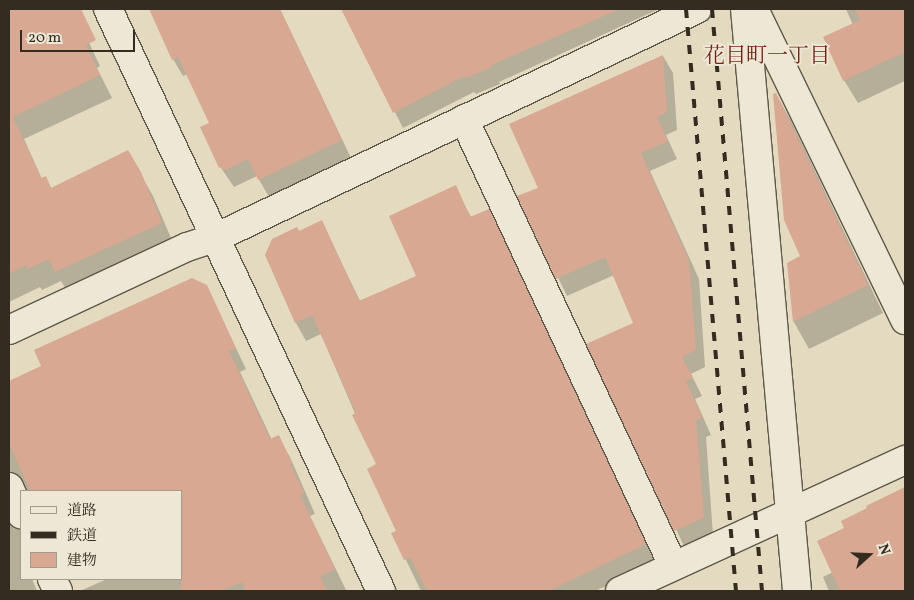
<!DOCTYPE html>
<meta charset="utf-8">
<style>
body{margin:0}
#map{position:relative;width:914px;height:600px;overflow:hidden;background:#e3dabf;font-family:Vollkorn,"Noto Serif JP",serif}
div>[style]{position:absolute}
.shadow>*{inset:0;background:#0003}
.building>*{inset:0;background:#d8a892}
.roads{filter:drop-shadow(1px 0 #605848) drop-shadow(-1px 0 #605848) drop-shadow(0 1px #605848) drop-shadow(0 -1px #605848)}
.minor>*{height:28px;margin:-14px;padding:0 14px;transform-origin:14px;border-radius:14px;background:#ede7d5}
.rail>*{height:4px;margin-top:-2px;transform-origin:0;background:repeating-linear-gradient(90deg,#352c21 0 9px,transparent 0 18px)}
span{translate:-50% -50%;white-space:nowrap;text-align:center;line-height:1.15;-webkit-text-stroke:4px #ede7d5;paint-order:stroke}
.neighbourhood-label{font-size:21px;color:#7a1f14}
.frame{position:absolute;inset:0;border:10px solid #352c21;pointer-events:none}
.legend{position:absolute;left:20px;top:490px;width:162px;height:90px;box-sizing:border-box;background:#ede7d5;border:1px solid #a39c8d;margin:0;padding:6px 9px;list-style:none;font-size:15px;color:#352c21}
.legend li{display:flex;align-items:center;gap:10px;height:25px}
.legend b{width:25px;border:1px solid #a39c8d}
.north{position:absolute;left:844px;top:530px;width:50px;height:50px;-webkit-text-stroke:4px #ede7d5;paint-order:stroke;rotate:70deg;font-size:14px;font-weight:700;line-height:20px;text-align:center;color:#352c21}
.north::after{content:'';display:block;margin:auto;width:18px;height:22px;background:#352c21;clip-path:polygon(50% 0,100% 100%,50% 72%,0 100%)}
.scale{position:absolute;left:20px;top:30px;width:115px;height:22px;box-sizing:border-box;border:2px solid #352c21;border-top:0;padding-left:6px;font-size:15px;line-height:18px;white-space:nowrap;color:#352c21;-webkit-text-stroke:4px #ede7d5;paint-order:stroke}
</style>
<div id="map">
<div class="shadow">
<i style="clip-path:polygon(9px 9px,73px 9px,100px 66px,97px 68px,112px 98px,24px 139px,42px 179px,45px 177px,52px 189px,128px 152px,153px 196px,174px 245px,69px 294px,61px 281px,42px 290px,40px 287px,9px 302px,9px 196px,16px 192px,9px 177px)"></i>
<i style="clip-path:polygon(151px 9px,280px 9px,351px 158px,269px 197px,257px 176px,234px 187px,217px 162px,210px 123px,188px 74px,183px 76px,173px 59px)"></i>
<i style="clip-path:polygon(343px 9px,659px 9px,499px 82px,500px 84px,476px 94px,474px 92px,403px 128px)"></i>
<i style="clip-path:polygon(846px 9px,905px 9px,905px 81px,858px 103px,844px 80px,853px 25px)"></i>
<i style="clip-path:polygon(663px 56px,673px 73px,677px 130px,666px 135px,677px 159px,650px 171px,699px 279px,705px 367px,691px 374px,702px 396px,695px 399px,711px 435px,706px 437px,713px 535px,685px 548px,588px 345px,635px 324px,614px 275px,567px 296px,519px 197px,539px 188px)"></i>
<i style="clip-path:polygon(776px 94px,791px 121px,883px 313px,809px 349px,794px 322px,789px 263px,802px 257px)"></i>
<i style="clip-path:polygon(455px 187px,471px 217px,488px 210px,498px 228px,655px 563px,595px 591px,421px 591px,393px 533px,398px 531px,377px 465px,321px 334px,306px 341px,296px 323px,267px 255px,299px 232px,322px 222px,360px 301px,418px 277px)"></i>
<i style="clip-path:polygon(206px 286px,246px 369px,240px 372px,272px 440px,278px 437px,290px 457px,315px 514px,310px 516px,346px 590px,342px 591px,80px 591px,107px 579px,181px 579px,181px 491px,21px 491px,9px 498px,9px 382px)"></i>
<i style="clip-path:polygon(905px 488px,905px 591px,829px 591px,823px 577px,833px 572px,846px 528px,869px 509px,868px 506px)"></i>
<i style="clip-path:polygon(9px 518px,13px 528px,21px 530px,21px 579px,32px 579px,37px 591px,9px 591px)"></i>
</div>
<div class="building">
<i style="clip-path:polygon(9px 9px,81px 9px,96px 40px,86px 45px,100px 75px,13px 117px,41px 178px,46px 176px,51px 188px,128px 150px,141px 172px,162px 223px,55px 272px,49px 259px,28px 269px,26px 265px,9px 274px)"></i>
<i style="clip-path:polygon(149px 9px,280px 9px,342px 140px,258px 180px,248px 159px,223px 171px,222px 167px,219px 168px,200px 127px,209px 123px,178px 57px,172px 60px)"></i>
<i style="clip-path:polygon(341px 9px,620px 9px,491px 65px,492px 67px,466px 78px,464px 76px,393px 113px)"></i>
<i style="clip-path:polygon(855px 9px,905px 9px,905px 52px,843px 81px,823px 37px,860px 20px)"></i>
<i style="clip-path:polygon(663px 55px,667px 112px,657px 117px,668px 141px,641px 153px,689px 261px,696px 350px,682px 357px,693px 378px,686px 381px,702px 417px,696px 420px,704px 518px,674px 531px,586px 344px,633px 323px,605px 257px,556px 279px,517px 196px,538px 188px,509px 124px)"></i>
<i style="clip-path:polygon(776px 93px,868px 285px,793px 322px,787px 263px,800px 256px,784px 220px,773px 94px)"></i>
<i style="clip-path:polygon(456px 185px,470px 217px,489px 209px,646px 544px,549px 591px,427px 591px,410px 557px,404px 560px,391px 533px,396px 531px,367px 469px,376px 464px,352px 415px,356px 413px,312px 315px,295px 323px,265px 255px,272px 239px,297px 227px,299px 231px,322px 220px,359px 301px,416px 276px,389px 216px)"></i>
<i style="clip-path:polygon(192px 278px,207px 285px,236px 348px,229px 351px,270px 439px,279px 435px,292px 463px,290px 464px,304px 493px,300px 495px,335px 569px,320px 576px,327px 591px,245px 591px,242px 582px,220px 591px,181px 591px,181px 491px,30px 491px,9px 443px,9px 381px,41px 366px,34px 350px)"></i>
<i style="clip-path:polygon(905px 487px,905px 591px,840px 591px,817px 541px,844px 528px,841px 521px,867px 508px,866px 506px)"></i>
</div>
<div class="roads">
<div class="minor">
<i style="left:108px;top:9px;width:643px;rotate:64.87deg"></i>
<i style="left:745px;top:9px;width:584px;rotate:84.89deg"></i>
<i style="left:754px;top:9px;width:346px;rotate:64.1deg"></i>
<i style="left:464px;top:119px;width:493px;rotate:64.9deg"></i>
<i style="left:9px;top:330px;width:196px;rotate:-25deg"></i>
<i style="left:187px;top:247px;width:29px;rotate:-18deg"></i>
<i style="left:215px;top:238px;width:534px;rotate:-25.41deg"></i>
<i style="left:9px;top:487px;width:30px;rotate:66deg"></i>
<i style="left:52px;top:579px;width:13px;rotate:63deg"></i>
<i style="left:620px;top:591px;width:314px;rotate:-24.7deg"></i>
</div>
</div>
<div class="rail">
<i style="left:686px;top:9px;width:584px;rotate:85.09deg"></i>
<i style="left:712px;top:9px;width:584px;rotate:85.09deg"></i>
</div>
<div class="neighbourhood-label">
<span style="left:767px;top:57px">花目町一丁目</span>
</div>
<div class="frame"></div>
<ul class="legend">
<li><b style="height:6px;background:#ede7d5"></b>道路</li>
<li><b style="height:6px;background:#352c21"></b>鉄道</li>
<li><b style="height:14px;background:#d8a892"></b>建物</li>
</ul>
<div class="north">N</div>
<div class="scale">20 m</div>
</div>
